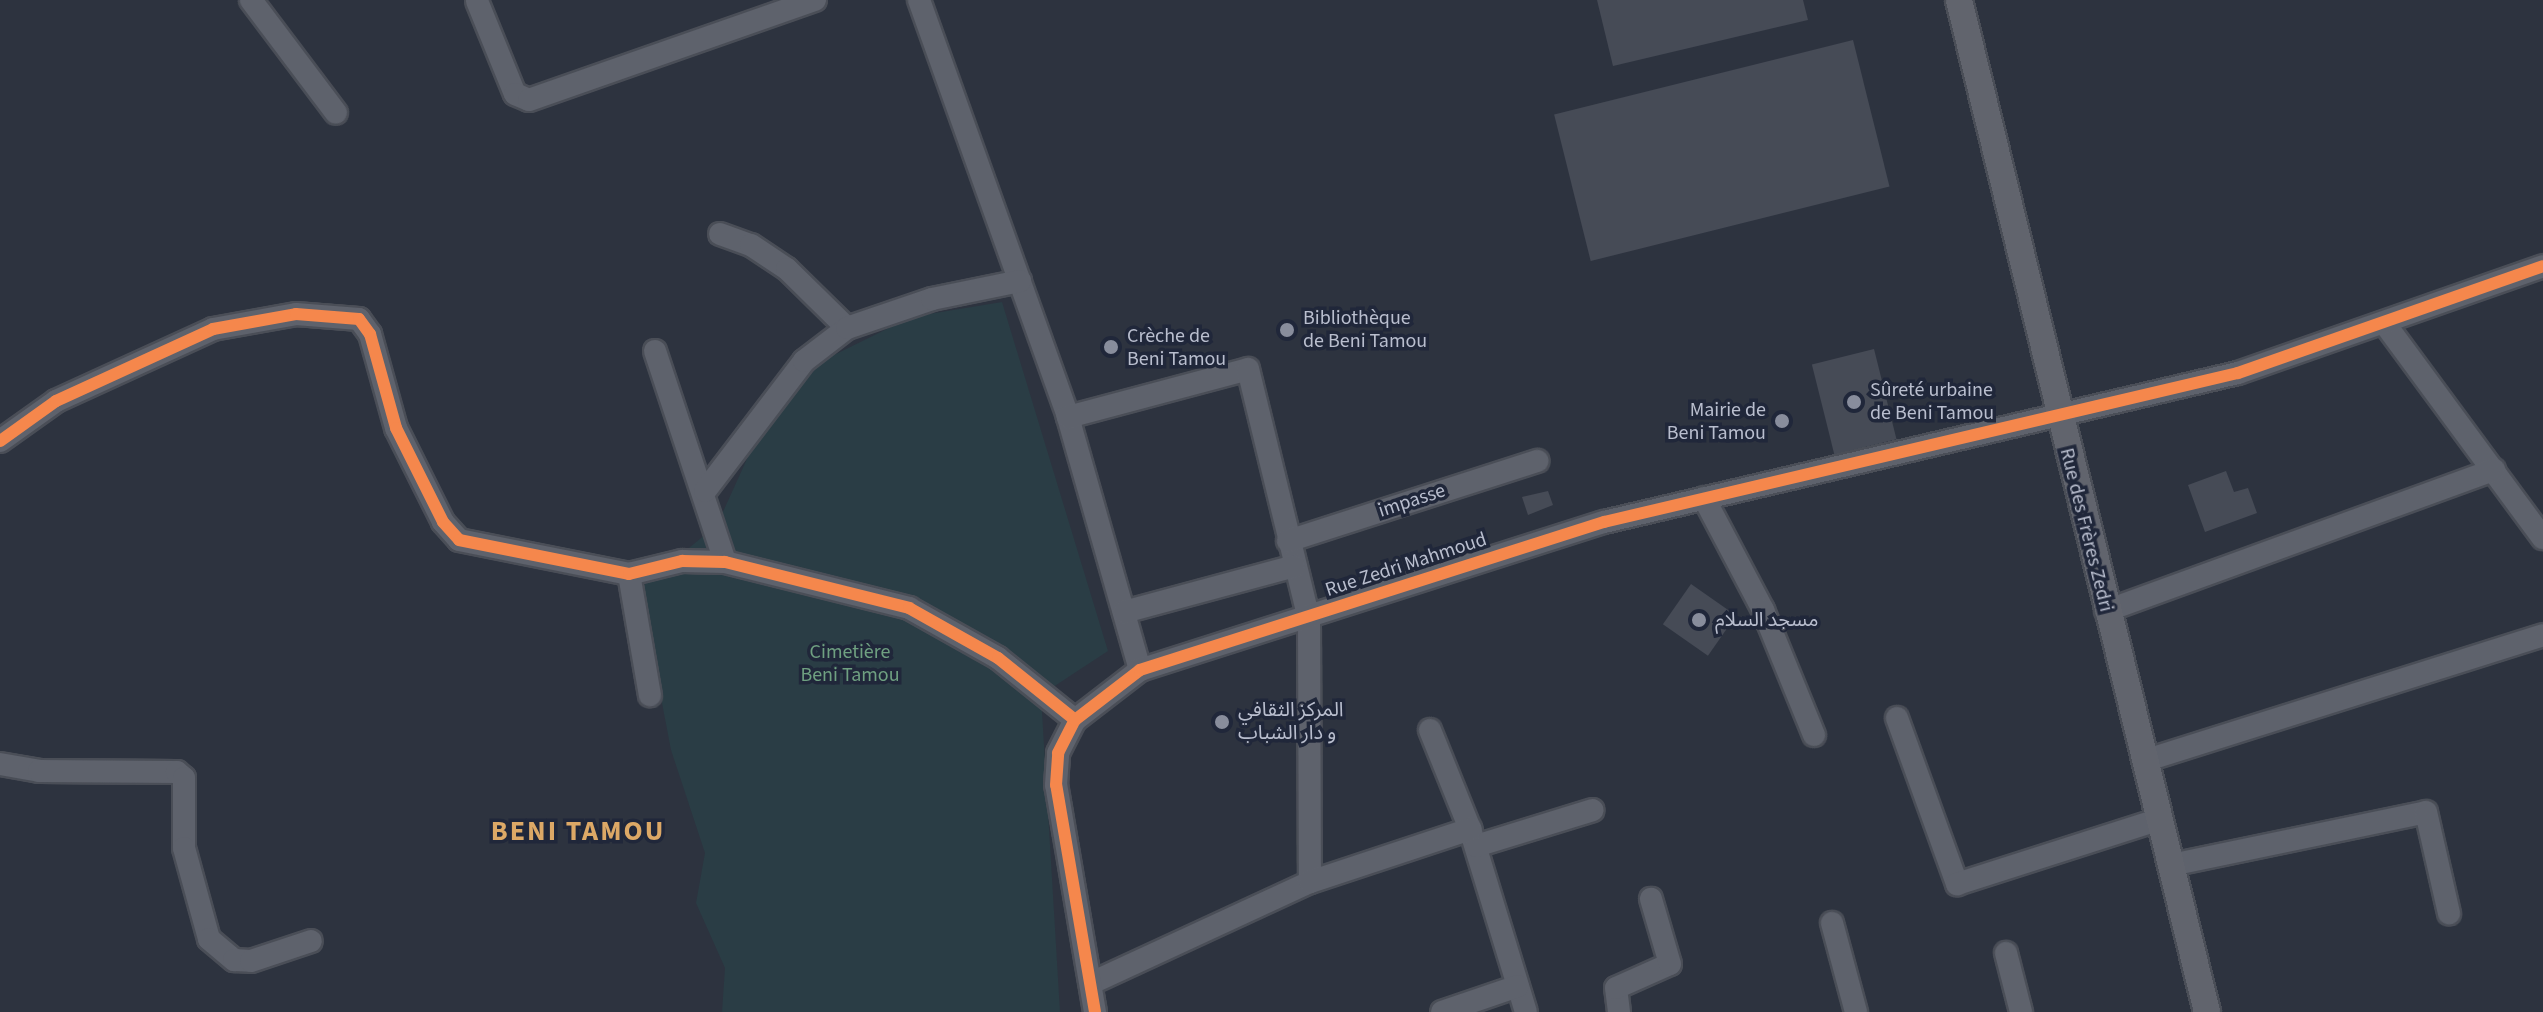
<!DOCTYPE html>
<meta charset="utf-8">
<style>
body{margin:0}
#map{position:relative;width:2543px;height:1012px;overflow:hidden;background:#2d333f;font-family:"Source Sans 3","Noto Sans Arabic",sans-serif}
div>[style]{position:absolute}
.green>*{inset:0;background:#2a3d45}
.building>*{inset:0;background:#464b56;transform-origin:0 0}
.roads{filter:drop-shadow(2px 0 #4a4e57) drop-shadow(-2px 0 #4a4e57) drop-shadow(0 2px #4a4e57) drop-shadow(0 -2px #4a4e57)}
.minor>*{height:22px;margin:-11px;padding:0 11px;transform-origin:11px;border-radius:11px;background:#5e626c}
.major>*{height:26px;margin:-13px;padding:0 13px;transform-origin:13px;border-radius:13px;background:#61646d}
.cycleway>*{height:12px;margin:-6px;padding:0 6px;transform-origin:6px;border-radius:6px;background:#f5874c}
.dots>*{width:22px;height:22px;translate:-50% -50%;box-sizing:border-box;border:4px solid #20273a;border-radius:50%}
span{translate:-50% -50%;white-space:nowrap;text-align:center;line-height:1.15;-webkit-text-stroke:7px #20273a;paint-order:stroke}
.poi-label{font-size:20px;color:#b9bece}
.left{translate:0 -50%;text-align:left}
.right{translate:-100% -50%;text-align:right}
.street-label{font-size:20px;color:#b9bece}
.park-label{font-size:20px;color:#6fa081}
.district-label{font-size:28px;color:#dca866;font-weight:700;letter-spacing:2px}
</style>
<div id="map">
<div class="green">
<i style="clip-path:polygon(1002px 302px,1108px 651px,1041px 695px,1060px 1012px,722px 1012px,725px 968px,696px 903px,705px 853px,671px 750px,640px 588px,717px 525px,761px 428px,824px 360px,911px 317px)"></i>
</div>
<div class="building">
<i style="clip-path:polygon(1597px 0,1803px 0,1808px 20px,1613px 66px)"></i>
<i style="left:1853px;top:40px;width:151px;height:308px;rotate:76deg"></i>
<i style="left:1874px;top:349px;width:93px;height:64px;rotate:76deg"></i>
<i style="clip-path:polygon(2226px 471px,2234px 492px,2248px 488px,2257px 513px,2205px 532px,2188px 485px)"></i>
<i style="clip-path:polygon(1548px 491px,1553px 505px,1528px 515px,1522px 497px)"></i>
<i style="left:1691px;top:584px;width:55px;height:49px;rotate:35deg"></i>
</div>
<div class="roads">
<div class="minor">
<i style="left:251px;top:0;width:141px;rotate:53deg"></i>
<i style="left:919px;top:0;width:443px;rotate:70.3deg"></i>
<i style="left:1068px;top:417px;width:263px;rotate:74.1deg"></i>
<i style="left:477px;top:1px;width:100px;rotate:67.8deg"></i>
<i style="left:515px;top:94px;width:15px;rotate:23deg"></i>
<i style="left:529px;top:100px;width:303px;rotate:-19.3deg"></i>
<i style="left:720px;top:234px;width:33px;rotate:20deg"></i>
<i style="left:751px;top:245px;width:43px;rotate:33.7deg"></i>
<i style="left:787px;top:269px;width:84px;rotate:44.5deg"></i>
<i style="left:2385px;top:324px;width:266px;rotate:53.6deg"></i>
<i style="left:655px;top:351px;width:222px;rotate:71.6deg"></i>
<i style="left:1068px;top:417px;width:186px;rotate:-14.9deg"></i>
<i style="left:1248px;top:369px;width:257px;rotate:76.3deg"></i>
<i style="left:1309px;top:619px;width:263px;rotate:89.8deg"></i>
<i style="left:1310px;top:882px;width:241px;rotate:155.2deg"></i>
<i style="left:0;top:441px;width:69px;rotate:-35.5deg"></i>
<i style="left:56px;top:401px;width:173px;rotate:-24.6deg"></i>
<i style="left:213px;top:329px;width:84px;rotate:-10.2deg"></i>
<i style="left:296px;top:314px;width:63px;rotate:4.5deg"></i>
<i style="left:359px;top:319px;width:19px;rotate:54deg"></i>
<i style="left:370px;top:334px;width:98px;rotate:74.5deg"></i>
<i style="left:396px;top:428px;width:105px;rotate:63.4deg"></i>
<i style="left:443px;top:522px;width:24px;rotate:48deg"></i>
<i style="left:459px;top:540px;width:173px;rotate:11.3deg"></i>
<i style="left:629px;top:574px;width:55px;rotate:-13.8deg"></i>
<i style="left:682px;top:561px;width:43px;rotate:1.3deg"></i>
<i style="left:725px;top:562px;width:190px;rotate:14deg"></i>
<i style="left:909px;top:608px;width:102px;rotate:29.3deg"></i>
<i style="left:998px;top:658px;width:99px;rotate:38.8deg"></i>
<i style="left:705px;top:491px;width:163px;rotate:-52.7deg"></i>
<i style="left:804px;top:361px;width:54px;rotate:-37.5deg"></i>
<i style="left:847px;top:328px;width:90px;rotate:-18.8deg"></i>
<i style="left:932px;top:299px;width:90px;rotate:-11.6deg"></i>
<i style="left:1704px;top:498px;width:127px;rotate:62.2deg"></i>
<i style="left:1763px;top:610px;width:135px;rotate:67.8deg"></i>
<i style="left:1288px;top:541px;width:262px;rotate:-17.8deg"></i>
<i style="left:629px;top:574px;width:123px;rotate:80.2deg"></i>
<i style="left:2106px;top:611px;width:413px;rotate:-20deg"></i>
<i style="left:1124px;top:612px;width:176px;rotate:-15.1deg"></i>
<i style="left:1897px;top:718px;width:177px;rotate:70.1deg"></i>
<i style="left:1957px;top:884px;width:211px;rotate:-17.7deg"></i>
<i style="left:1430px;top:730px;width:107px;rotate:68deg"></i>
<i style="left:1470px;top:829px;width:191px;rotate:73deg"></i>
<i style="left:2144px;top:761px;width:418px;rotate:-17.5deg"></i>
<i style="left:0;top:764px;width:40px;rotate:10deg"></i>
<i style="left:39px;top:771px;width:138px;rotate:0.4deg"></i>
<i style="left:177px;top:772px;width:9px;rotate:41deg"></i>
<i style="left:184px;top:778px;width:70px;rotate:90deg"></i>
<i style="left:184px;top:848px;width:94px;rotate:74.6deg"></i>
<i style="left:209px;top:939px;width:33px;rotate:40deg"></i>
<i style="left:234px;top:960px;width:17px;rotate:3deg"></i>
<i style="left:251px;top:961px;width:63px;rotate:-18.4deg"></i>
<i style="left:1476px;top:846px;width:122px;rotate:-17.1deg"></i>
<i style="left:2171px;top:865px;width:260px;rotate:-11.7deg"></i>
<i style="left:2426px;top:812px;width:104px;rotate:77.2deg"></i>
<i style="left:1310px;top:882px;width:169px;rotate:-18.3deg"></i>
<i style="left:1832px;top:923px;width:92px;rotate:74.9deg"></i>
<i style="left:2006px;top:953px;width:61px;rotate:75.7deg"></i>
<i style="left:1095px;top:1012px;width:230px;rotate:-99.7deg"></i>
<i style="left:1056px;top:785px;width:32px;rotate:-86deg"></i>
<i style="left:1058px;top:753px;width:37px;rotate:-63deg"></i>
<i style="left:1075px;top:720px;width:82px;rotate:-37.6deg"></i>
<i style="left:1140px;top:670px;width:487px;rotate:-17.7deg"></i>
<i style="left:1604px;top:522px;width:651px;rotate:-13.23deg"></i>
<i style="left:2238px;top:373px;width:323px;rotate:-19.3deg"></i>
<i style="left:1442px;top:1012px;width:80px;rotate:-18.9deg"></i>
<i style="left:1619px;top:1012px;width:24px;rotate:-97deg"></i>
<i style="left:1616px;top:988px;width:59px;rotate:-24deg"></i>
<i style="left:1670px;top:964px;width:68px;rotate:-106.3deg"></i>
</div>
<div class="major">
<i style="left:1959px;top:0;width:1042px;rotate:76.23deg"></i>
</div>
</div>
<div class="cycleway">
<i style="left:0;top:441px;width:69px;rotate:-35.5deg"></i>
<i style="left:56px;top:401px;width:173px;rotate:-24.6deg"></i>
<i style="left:213px;top:329px;width:84px;rotate:-10.2deg"></i>
<i style="left:296px;top:314px;width:63px;rotate:4.5deg"></i>
<i style="left:359px;top:319px;width:19px;rotate:54deg"></i>
<i style="left:370px;top:334px;width:98px;rotate:74.5deg"></i>
<i style="left:396px;top:428px;width:105px;rotate:63.4deg"></i>
<i style="left:443px;top:522px;width:24px;rotate:48deg"></i>
<i style="left:459px;top:540px;width:173px;rotate:11.3deg"></i>
<i style="left:629px;top:574px;width:55px;rotate:-13.8deg"></i>
<i style="left:682px;top:561px;width:43px;rotate:1.3deg"></i>
<i style="left:725px;top:562px;width:190px;rotate:14deg"></i>
<i style="left:909px;top:608px;width:102px;rotate:29.3deg"></i>
<i style="left:998px;top:658px;width:99px;rotate:38.8deg"></i>
<i style="left:1095px;top:1012px;width:230px;rotate:-99.7deg"></i>
<i style="left:1056px;top:785px;width:32px;rotate:-86deg"></i>
<i style="left:1058px;top:753px;width:37px;rotate:-63deg"></i>
<i style="left:1075px;top:720px;width:82px;rotate:-37.6deg"></i>
<i style="left:1140px;top:670px;width:487px;rotate:-17.7deg"></i>
<i style="left:1604px;top:522px;width:651px;rotate:-13.23deg"></i>
<i style="left:2238px;top:373px;width:323px;rotate:-19.3deg"></i>
</div>
<div class="dots">
<i style="left:1287px;top:330px;background:#888d9c"></i>
<i style="left:1111px;top:347px;background:#888d9c"></i>
<i style="left:1854px;top:402px;background:#888d9c"></i>
<i style="left:1782px;top:421px;background:#888d9c"></i>
<i style="left:1699px;top:620px;background:#888d9c"></i>
<i style="left:1222px;top:722px;background:#888d9c"></i>
</div>
<div class="poi-label">
<span class="left" style="left:1303px;top:330px">Bibliothèque<br>de Beni Tamou</span>
<span class="left" style="left:1127px;top:348px">Crèche de<br>Beni Tamou</span>
<span class="left" style="left:1870px;top:402px">Sûreté urbaine<br>de Beni Tamou</span>
<span class="right" style="left:1766px;top:422px">Mairie de<br>Beni Tamou</span>
<span class="left" style="left:1715px;top:620px">مسجد السلام</span>
<span class="left" style="left:1238px;top:722px">المركز الثقافي<br>و دار الشباب</span>
</div>
<div class="street-label">
<span style="left:1412px;top:501px;rotate:-18deg">impasse</span>
<span style="left:2086px;top:530px;rotate:76deg">Rue des Frères Zedri</span>
<span style="left:1406px;top:565px;rotate:-18deg">Rue Zedri Mahmoud</span>
</div>
<div class="park-label">
<span style="left:850px;top:664px">Cimetière<br>Beni Tamou</span>
</div>
<div class="district-label">
<span style="left:578px;top:831px">BENI TAMOU</span>
</div>
</div>
